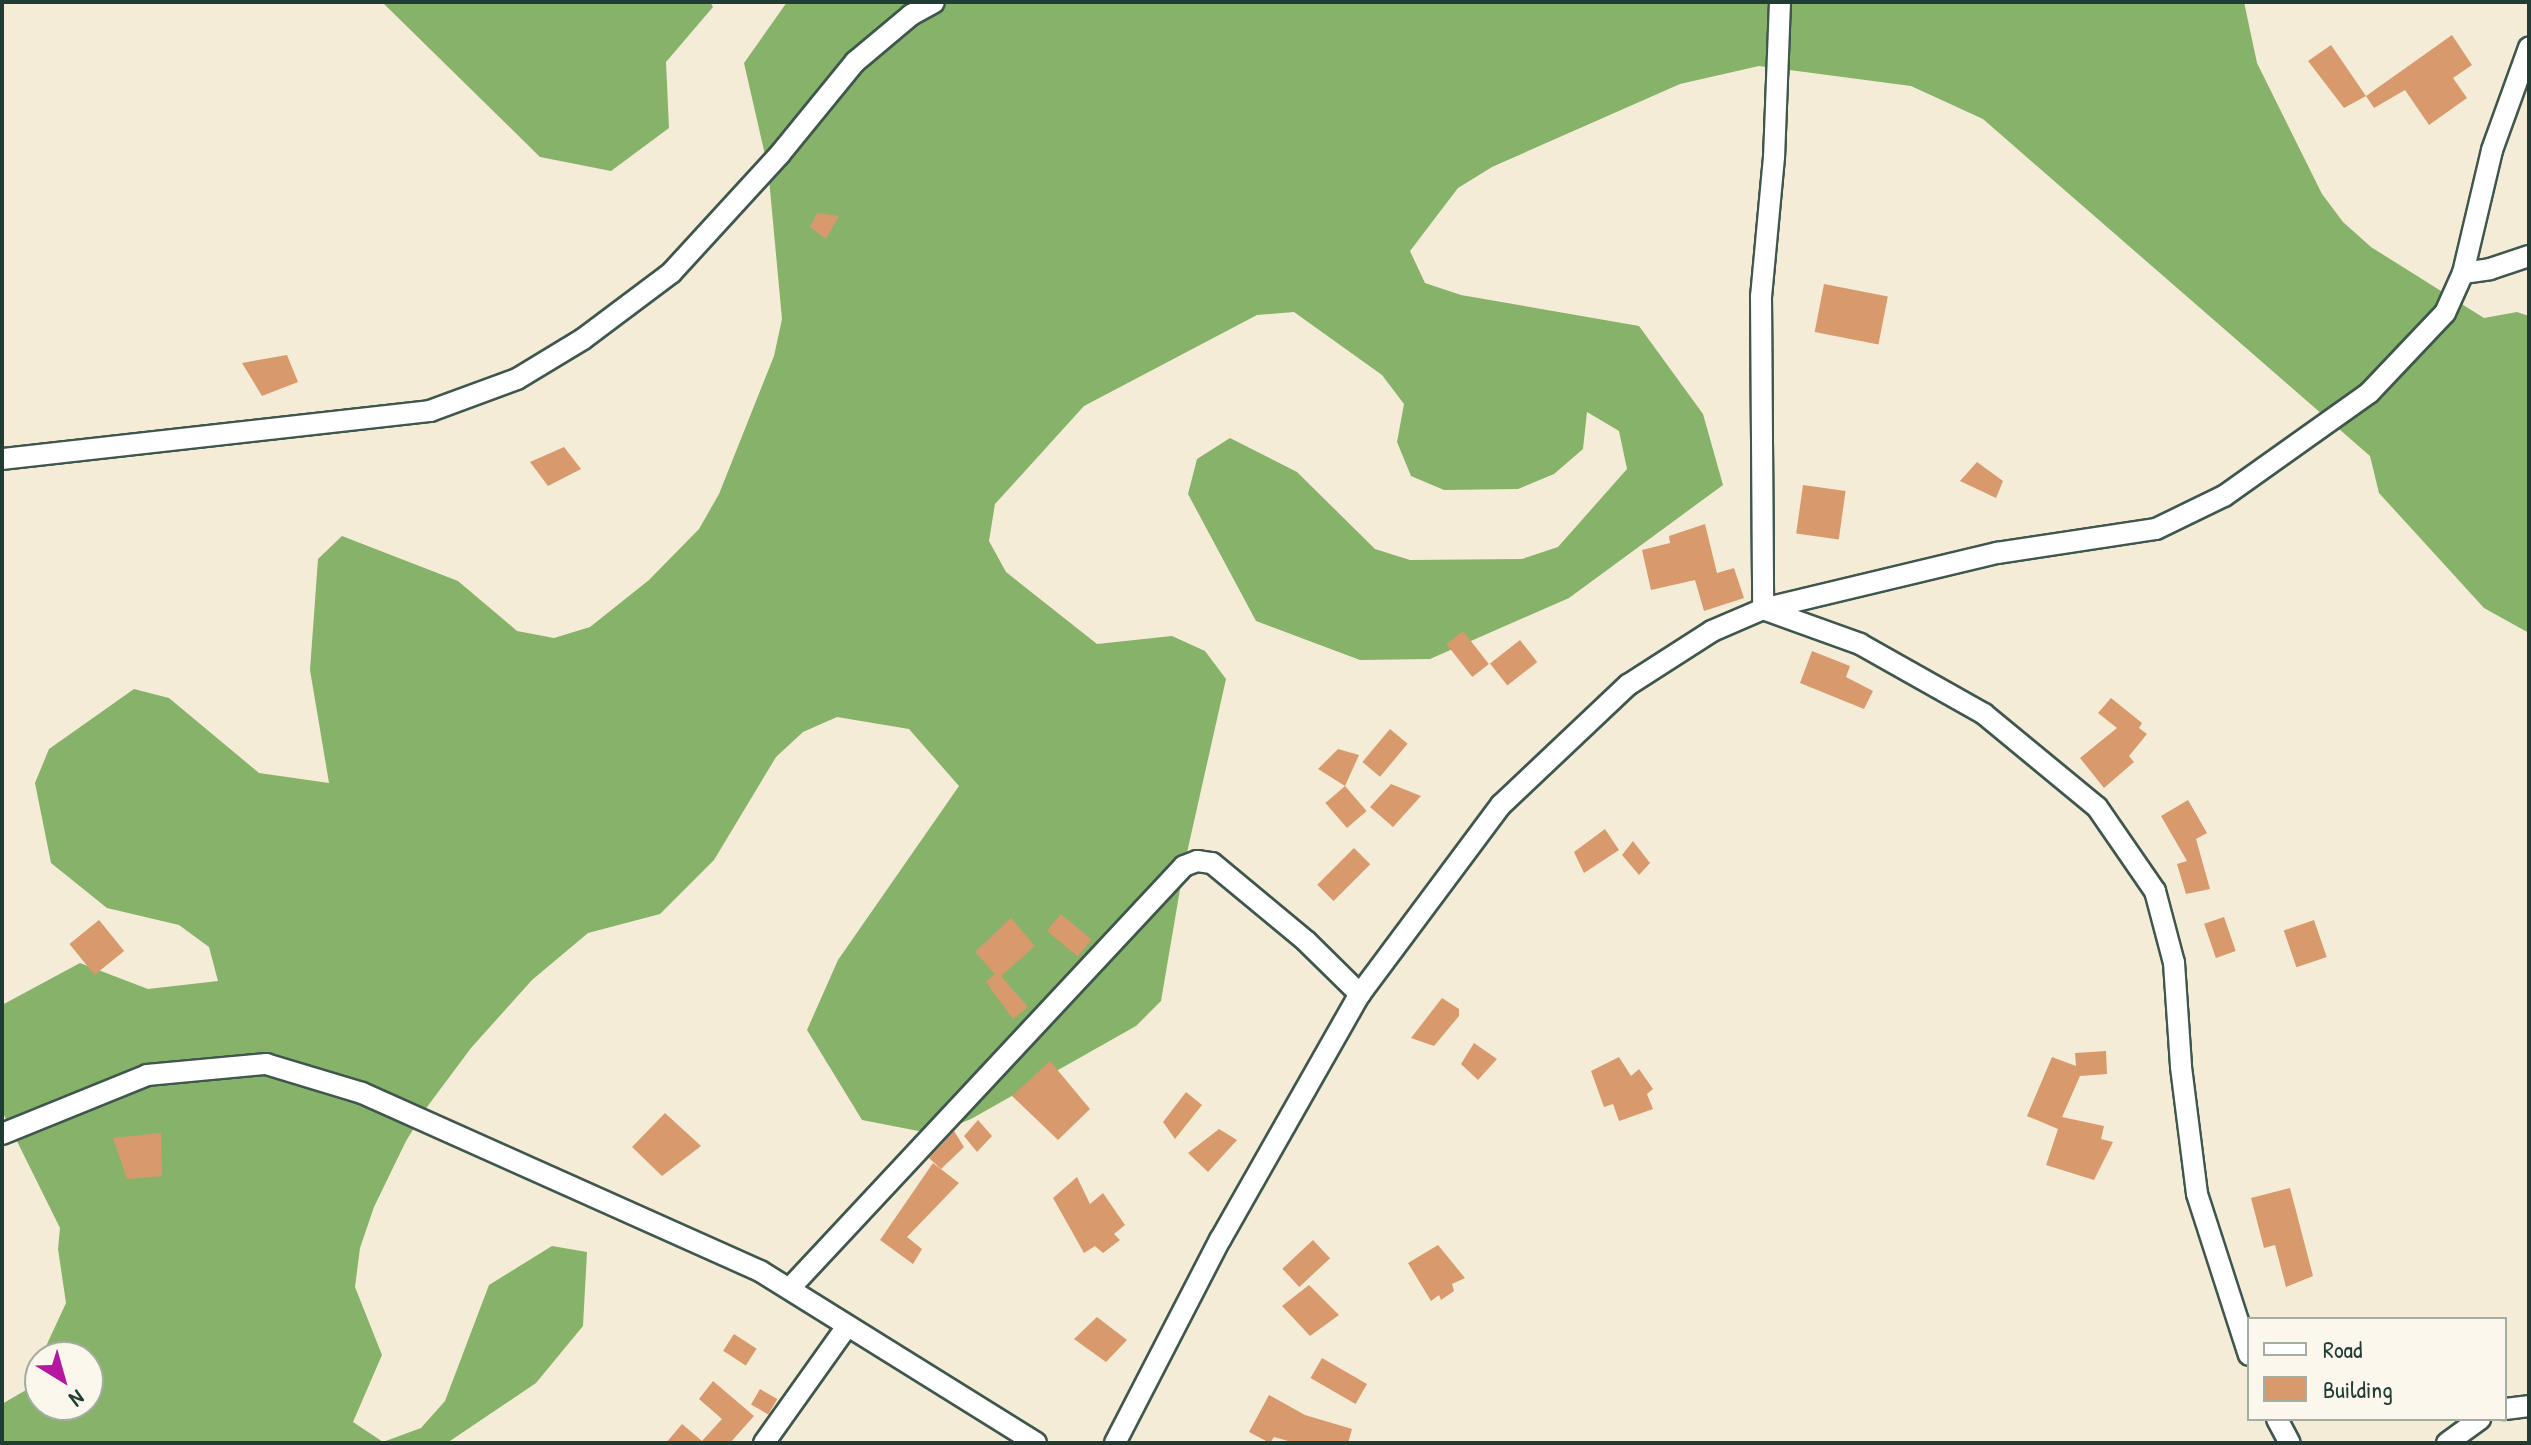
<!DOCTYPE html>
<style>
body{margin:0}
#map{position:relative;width:2531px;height:1445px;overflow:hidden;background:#f5ecd7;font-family:"Patrick Hand",sans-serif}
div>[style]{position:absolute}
.forest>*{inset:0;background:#87b26a}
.building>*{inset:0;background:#d89a6d;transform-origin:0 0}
.roads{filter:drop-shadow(2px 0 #3f574c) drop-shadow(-2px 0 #3f574c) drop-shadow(0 2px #3f574c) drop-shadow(0 -2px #3f574c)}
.minor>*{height:20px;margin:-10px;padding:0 10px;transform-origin:10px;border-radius:10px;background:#fff}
span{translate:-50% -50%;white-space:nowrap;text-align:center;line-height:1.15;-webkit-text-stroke:7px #fbf7ec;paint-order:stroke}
.frame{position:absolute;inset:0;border:4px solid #1f3d34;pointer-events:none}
.legend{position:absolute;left:2247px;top:1317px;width:260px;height:104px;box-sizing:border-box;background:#fbf7ec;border:2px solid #a3ada2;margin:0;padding:10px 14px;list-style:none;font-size:24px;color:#1f3d34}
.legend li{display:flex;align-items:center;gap:16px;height:40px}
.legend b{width:40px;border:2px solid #a3ada2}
.north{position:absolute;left:24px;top:1341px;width:80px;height:80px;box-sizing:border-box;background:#fbf7ec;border:2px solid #a3ada2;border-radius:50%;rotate:143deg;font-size:22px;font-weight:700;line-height:32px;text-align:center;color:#1f3d34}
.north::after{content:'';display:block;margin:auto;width:28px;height:36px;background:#b5179e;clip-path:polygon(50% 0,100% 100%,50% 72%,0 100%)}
</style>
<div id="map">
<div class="forest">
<i style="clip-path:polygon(382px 2px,710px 2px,713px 7px,666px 62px,669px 128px,611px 171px,540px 157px)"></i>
<i style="clip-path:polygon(787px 2px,2244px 2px,2257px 63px,2322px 194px,2343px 222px,2371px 247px,2484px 318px,2517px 312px,2529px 316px,2529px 633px,2484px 608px,2379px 493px,2370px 456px,1983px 119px,1911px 86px,1759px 66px,1680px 84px,1492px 167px,1458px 188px,1410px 251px,1425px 283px,1461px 295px,1639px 326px,1703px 414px,1723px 485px,1569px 598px,1430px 659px,1360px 660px,1256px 621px,1188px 494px,1197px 459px,1230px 438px,1297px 472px,1375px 549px,1410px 560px,1522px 559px,1558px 547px,1627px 469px,1619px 431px,1587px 412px,1583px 449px,1554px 474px,1518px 489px,1444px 490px,1411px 476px,1397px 442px,1404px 404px,1382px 375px,1294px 312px,1257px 315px,1084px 406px,995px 504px,989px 541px,1006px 572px,1097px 644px,1172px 636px,1205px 651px,1226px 679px,1184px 866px,1161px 1001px,1136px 1026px,971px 1119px,934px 1134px,862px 1120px,807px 1030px,838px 960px,959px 786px,909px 729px,837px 717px,803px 732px,776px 757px,714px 860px,660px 914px,588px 933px,532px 980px,471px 1048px,427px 1107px,406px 1141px,374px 1207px,360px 1248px,355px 1287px,382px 1355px,353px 1422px,383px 1442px,421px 1428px,445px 1401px,489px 1285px,552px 1246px,587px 1252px,583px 1326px,536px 1383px,447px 1443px,2px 1443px,2px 1404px,26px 1390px,40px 1359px,40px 1405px,88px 1405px,88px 1357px,41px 1357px,66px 1303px,58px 1249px,60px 1228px,2px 1111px,2px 1005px,80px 963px,148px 989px,218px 981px,209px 947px,179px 925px,107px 908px,51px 863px,35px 783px,49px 749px,134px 689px,169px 698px,259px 773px,329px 783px,310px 670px,318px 559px,342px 536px,458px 581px,517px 631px,554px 638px,590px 627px,649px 580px,699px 529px,719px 494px,774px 356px,782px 319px,768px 168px,744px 63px)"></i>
</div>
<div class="building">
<i style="clip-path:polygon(2452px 35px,2472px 65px,2453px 78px,2467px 98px,2429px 125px,2405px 90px,2374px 108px,2366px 96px)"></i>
<i style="clip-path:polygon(2331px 45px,2366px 96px,2344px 108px,2308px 61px)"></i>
<i style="clip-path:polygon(817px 213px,839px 216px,826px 239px,810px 227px)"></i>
<i style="left:1824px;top:284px;width:65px;height:49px;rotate:11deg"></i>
<i style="clip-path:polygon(287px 355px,298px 382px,262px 396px,242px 363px)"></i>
<i style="clip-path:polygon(564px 447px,581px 469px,548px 486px,530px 462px)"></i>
<i style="clip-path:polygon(1977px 462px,2003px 481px,1996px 498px,1960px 481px)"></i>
<i style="left:1803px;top:485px;width:43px;height:49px;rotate:8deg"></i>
<i style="clip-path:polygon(1705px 524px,1717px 573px,1734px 568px,1744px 598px,1704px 611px,1695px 580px,1651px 590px,1642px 550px,1670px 543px,1669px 536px)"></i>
<i style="left:1463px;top:631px;width:42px;height:21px;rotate:52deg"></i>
<i style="left:1520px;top:640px;width:28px;height:38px;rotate:52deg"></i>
<i style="clip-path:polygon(1812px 651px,1850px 666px,1846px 677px,1873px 691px,1864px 709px,1800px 683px)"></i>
<i style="clip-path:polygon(2111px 698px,2142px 723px,2139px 728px,2147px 734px,2129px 756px,2134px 762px,2104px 788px,2080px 758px,2117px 728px,2098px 713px)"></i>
<i style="left:1390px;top:729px;width:23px;height:43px;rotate:40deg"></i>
<i style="clip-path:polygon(1338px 749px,1359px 755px,1345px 786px,1318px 769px)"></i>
<i style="clip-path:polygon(1391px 784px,1421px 796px,1393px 827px,1370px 807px)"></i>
<i style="left:1345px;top:786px;width:33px;height:26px;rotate:49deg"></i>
<i style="clip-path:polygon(2188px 800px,2207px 833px,2196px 839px,2210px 889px,2186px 894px,2177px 864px,2187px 861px,2161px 816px)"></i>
<i style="clip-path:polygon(1605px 829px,1619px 850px,1584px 873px,1574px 852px)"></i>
<i style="clip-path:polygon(1633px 841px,1650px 863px,1639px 875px,1622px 855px)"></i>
<i style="left:1354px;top:848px;width:23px;height:52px;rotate:45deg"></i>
<i style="left:1061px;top:914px;width:40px;height:22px;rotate:40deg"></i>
<i style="left:2224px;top:917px;width:36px;height:21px;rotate:71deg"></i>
<i style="clip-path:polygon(1011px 918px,1035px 946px,1001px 976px,1028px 1007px,1013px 1019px,986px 982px,995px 974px,975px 952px)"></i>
<i style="left:99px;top:920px;width:40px;height:38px;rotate:51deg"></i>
<i style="left:2314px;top:920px;width:39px;height:32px;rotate:71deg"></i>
<i style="clip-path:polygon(1442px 998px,1459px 1009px,1459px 1016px,1434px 1046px,1411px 1038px)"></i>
<i style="clip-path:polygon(1474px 1043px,1497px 1059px,1478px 1080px,1461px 1064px)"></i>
<i style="clip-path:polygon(2106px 1051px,2107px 1074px,2080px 1076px,2062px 1117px,2104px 1126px,2101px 1139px,2113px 1142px,2094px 1180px,2046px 1165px,2058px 1129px,2027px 1116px,2052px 1057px,2076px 1066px,2075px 1053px)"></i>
<i style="clip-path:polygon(1619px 1057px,1631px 1076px,1639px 1069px,1653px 1089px,1647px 1094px,1653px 1109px,1619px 1121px,1613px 1104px,1604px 1107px,1591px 1071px)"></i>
<i style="clip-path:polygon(1050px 1061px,1090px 1109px,1058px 1140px,1012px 1096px)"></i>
<i style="clip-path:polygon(1186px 1092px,1202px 1105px,1175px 1139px,1163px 1122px)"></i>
<i style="clip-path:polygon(665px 1113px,701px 1146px,662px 1176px,632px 1147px)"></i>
<i style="clip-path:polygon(978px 1120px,992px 1136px,977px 1152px,964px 1136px)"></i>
<i style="clip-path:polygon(1219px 1129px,1237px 1140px,1208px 1172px,1188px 1153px)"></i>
<i style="clip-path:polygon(954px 1131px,964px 1147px,941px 1169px,929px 1158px)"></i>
<i style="clip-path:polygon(161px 1133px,162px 1176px,127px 1179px,113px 1138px)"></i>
<i style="clip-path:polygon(933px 1163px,959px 1183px,907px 1237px,922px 1249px,913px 1264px,880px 1240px)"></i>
<i style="clip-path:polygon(1077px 1177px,1090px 1204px,1103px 1193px,1125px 1225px,1114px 1234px,1120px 1240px,1103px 1253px,1095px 1246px,1084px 1253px,1053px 1198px)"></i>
<i style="clip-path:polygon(2290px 1188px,2313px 1276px,2286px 1287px,2275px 1245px,2264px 1248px,2251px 1198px)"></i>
<i style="left:1313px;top:1240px;width:25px;height:42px;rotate:47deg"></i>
<i style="clip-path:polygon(1438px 1245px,1465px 1278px,1452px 1284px,1454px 1291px,1441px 1300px,1439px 1295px,1431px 1301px,1408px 1263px)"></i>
<i style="clip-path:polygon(1309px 1285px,1339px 1315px,1310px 1336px,1282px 1306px)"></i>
<i style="clip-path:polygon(1097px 1317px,1127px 1340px,1106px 1362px,1074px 1339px)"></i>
<i style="left:734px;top:1334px;width:27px;height:20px;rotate:33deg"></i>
<i style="left:1322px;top:1358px;width:52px;height:23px;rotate:30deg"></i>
<i style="clip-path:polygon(713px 1381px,754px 1416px,730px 1443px,666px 1443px,682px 1424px,702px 1441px,722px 1419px,699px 1399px)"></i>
<i style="left:760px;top:1389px;width:20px;height:18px;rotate:30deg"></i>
<i style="clip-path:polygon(1269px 1395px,1305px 1415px,1352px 1429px,1348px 1443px,1295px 1443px,1274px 1437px,1270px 1443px,1249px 1432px)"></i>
</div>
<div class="roads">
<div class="minor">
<i style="left:1780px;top:2px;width:155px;rotate:92.2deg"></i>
<i style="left:1774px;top:157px;width:140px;rotate:95.3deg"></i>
<i style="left:1761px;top:296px;width:313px;rotate:89.6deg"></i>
<i style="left:1763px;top:609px;width:103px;rotate:19.8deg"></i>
<i style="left:1860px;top:644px;width:142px;rotate:29.4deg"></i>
<i style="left:1984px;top:714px;width:146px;rotate:39.5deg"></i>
<i style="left:2097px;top:807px;width:102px;rotate:55.4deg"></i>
<i style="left:2155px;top:891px;width:74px;rotate:75.2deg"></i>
<i style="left:2174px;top:963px;width:104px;rotate:86.1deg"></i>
<i style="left:2181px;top:1067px;width:128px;rotate:82.8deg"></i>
<i style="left:2197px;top:1194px;width:169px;rotate:72.1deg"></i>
<i style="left:2463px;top:273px;width:27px;rotate:-8deg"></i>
<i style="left:2490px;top:269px;width:41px;rotate:-18.4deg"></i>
<i style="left:2px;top:459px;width:431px;rotate:-6.4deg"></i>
<i style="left:430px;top:411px;width:93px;rotate:-20.2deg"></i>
<i style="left:517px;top:379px;width:77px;rotate:-31.2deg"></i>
<i style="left:583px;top:339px;width:110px;rotate:-36.9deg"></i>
<i style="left:671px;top:273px;width:161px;rotate:-47.5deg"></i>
<i style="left:780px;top:154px;width:119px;rotate:-50.8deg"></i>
<i style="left:855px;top:62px;width:73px;rotate:-40deg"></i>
<i style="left:911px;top:15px;width:26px;rotate:-29deg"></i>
<i style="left:2px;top:1134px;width:157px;rotate:-22.1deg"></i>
<i style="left:147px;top:1075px;width:120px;rotate:-5.3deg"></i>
<i style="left:266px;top:1064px;width:100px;rotate:16.8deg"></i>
<i style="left:362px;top:1093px;width:436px;rotate:24.1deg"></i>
<i style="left:760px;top:1271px;width:325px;rotate:31.9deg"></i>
<i style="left:790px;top:1288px;width:577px;rotate:-46.97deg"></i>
<i style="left:1184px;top:866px;width:14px;rotate:-21deg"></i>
<i style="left:1197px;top:861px;width:15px;rotate:8deg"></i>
<i style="left:1212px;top:863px;width:122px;rotate:39.7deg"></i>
<i style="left:1306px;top:941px;width:76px;rotate:44.5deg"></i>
<i style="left:2505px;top:1409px;width:24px;rotate:-7deg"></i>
<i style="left:2277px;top:1419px;width:27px;rotate:62deg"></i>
<i style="left:764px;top:1443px;width:143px;rotate:-54.6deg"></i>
<i style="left:1115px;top:1443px;width:229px;rotate:-62.7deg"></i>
<i style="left:1220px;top:1240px;width:283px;rotate:-60.4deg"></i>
<i style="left:1360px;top:994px;width:236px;rotate:-53.3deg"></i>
<i style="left:1501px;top:805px;width:175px;rotate:-43.4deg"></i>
<i style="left:1628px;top:685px;width:100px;rotate:-32.7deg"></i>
<i style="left:1712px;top:631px;width:56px;rotate:-23.3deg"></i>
<i style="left:1763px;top:609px;width:241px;rotate:-13.5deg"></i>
<i style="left:1997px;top:553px;width:161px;rotate:-8.6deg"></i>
<i style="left:2156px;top:529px;width:76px;rotate:-25.9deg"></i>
<i style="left:2224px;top:496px;width:178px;rotate:-35.4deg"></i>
<i style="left:2369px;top:393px;width:110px;rotate:-46.5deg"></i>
<i style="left:2445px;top:313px;width:44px;rotate:-65.8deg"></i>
<i style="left:2463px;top:273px;width:126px;rotate:-76.7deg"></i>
<i style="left:2492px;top:150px;width:109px;rotate:-70.1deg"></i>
<i style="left:2447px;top:1443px;width:41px;rotate:-36deg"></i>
</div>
</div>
<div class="frame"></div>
<ul class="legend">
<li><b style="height:10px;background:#fff"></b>Road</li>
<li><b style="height:22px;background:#d89a6d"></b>Building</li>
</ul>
<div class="north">N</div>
</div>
